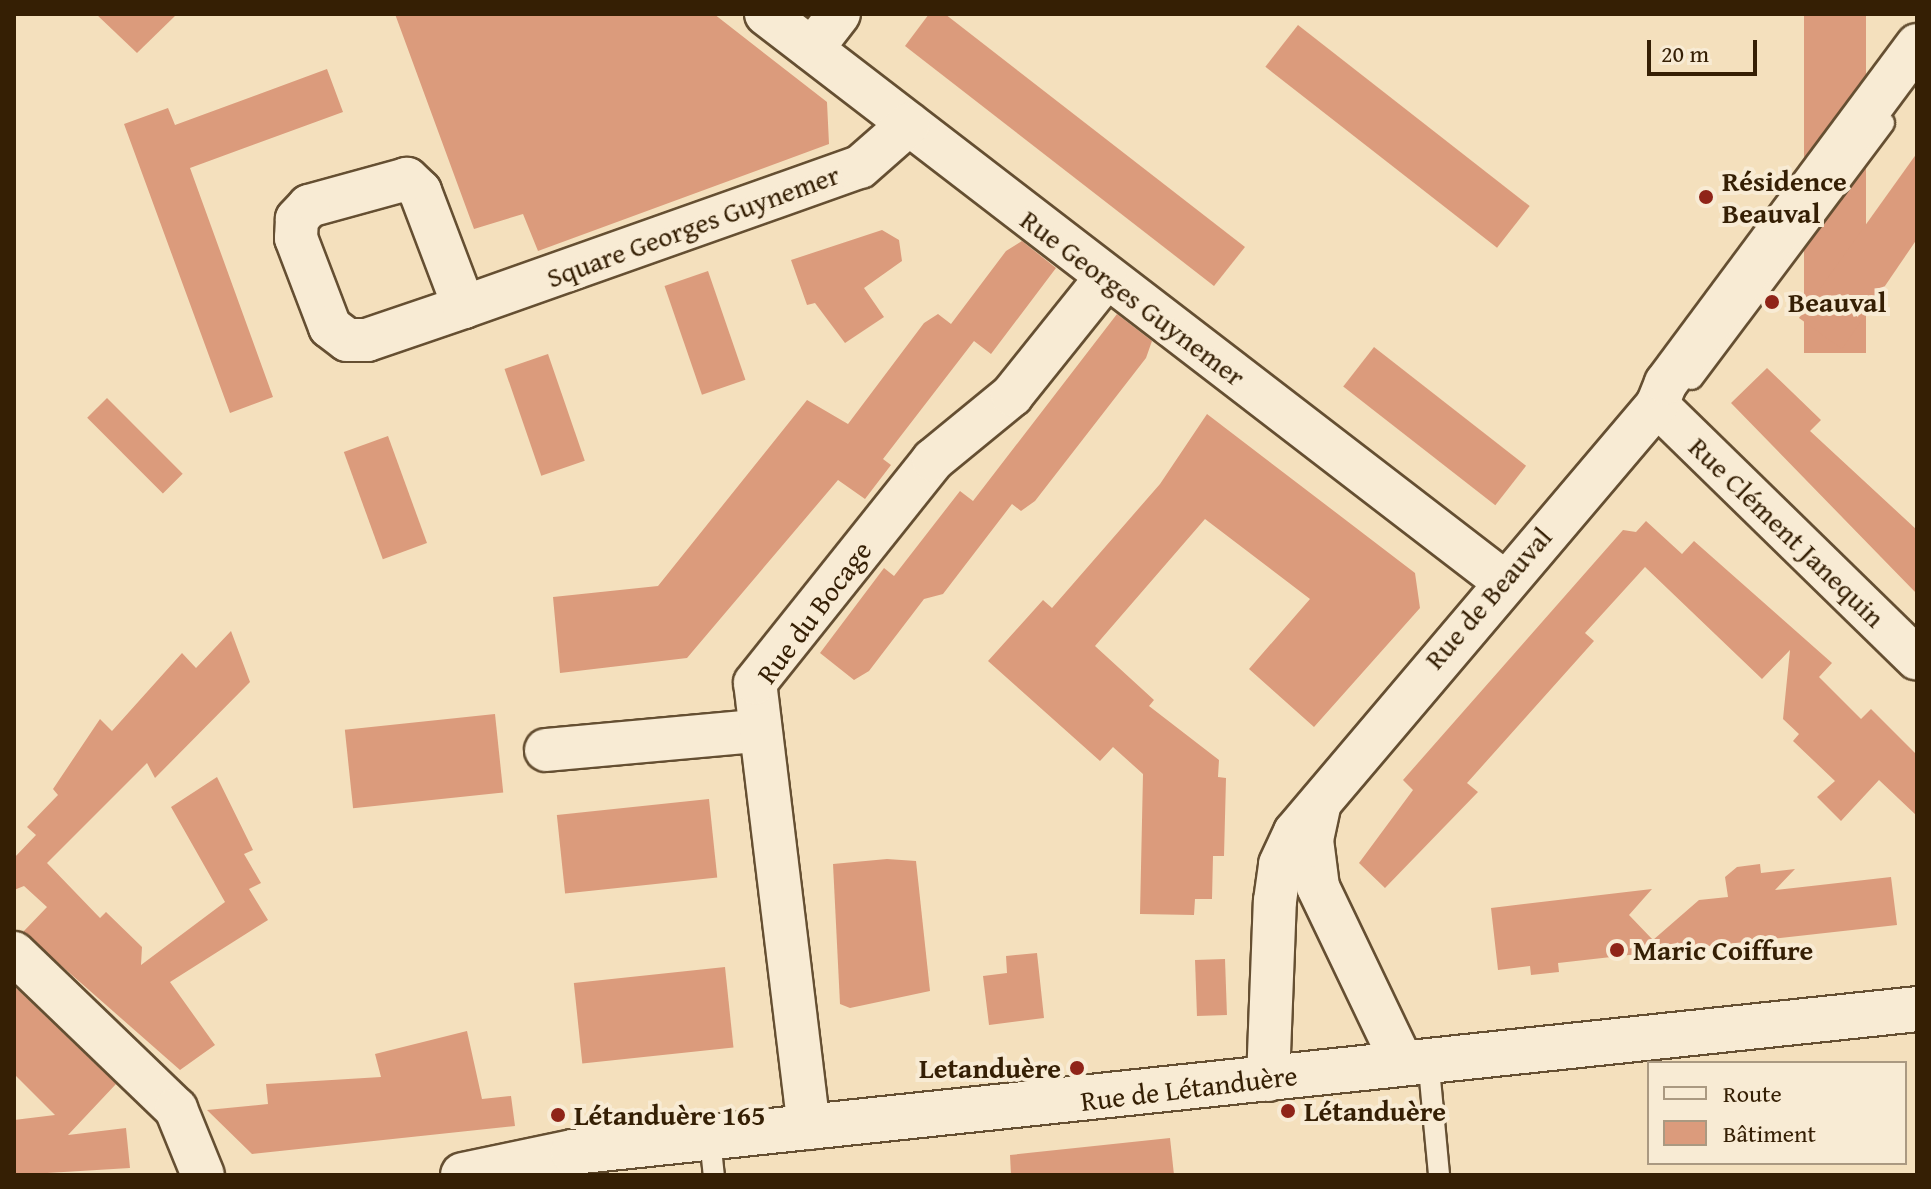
<!DOCTYPE html>
<meta charset="utf-8">
<style>
body{margin:0}
#map{position:relative;width:1931px;height:1189px;overflow:hidden;background:#f4e0bd;font-family:"Gentium Book Plus",serif}
div>[style]{position:absolute}
.building>*{inset:0;background:#db9b7c;transform-origin:0 0}
.roads{filter:drop-shadow(2px 0 #654f32) drop-shadow(-2px 0 #654f32) drop-shadow(0 2px #654f32) drop-shadow(0 -2px #654f32)}
.lane>*{height:20px;margin:-10px;padding:0 10px;transform-origin:10px;border-radius:10px;background:#f8ebd4}
.street>*{height:42px;margin:-21px;padding:0 21px;transform-origin:21px;border-radius:21px;background:#f8ebd4}
.secondary>*{height:44px;margin:-22px;padding:0 22px;transform-origin:22px;border-radius:22px;background:#f8ebd4}
.dots>*{width:22px;height:22px;translate:-50% -50%;box-sizing:border-box;border:4px solid #f8ebd4;border-radius:50%}
span{translate:-50% -50%;white-space:nowrap;text-align:center;line-height:1.15;-webkit-text-stroke:8px #f8ebd4;paint-order:stroke}
.poi-label{font-size:28px;color:#351f04;font-weight:700}
.left{translate:0 -50%;text-align:left}
.right{translate:-100% -50%;text-align:right}
.street-label{font-size:28px;color:#351f04}
.frame{position:absolute;inset:0;border:16px solid #351f04;pointer-events:none}
.legend{position:absolute;left:1647px;top:1061px;width:260px;height:104px;box-sizing:border-box;background:#f8ebd4;border:2px solid #aa9981;margin:0;padding:10px 14px;list-style:none;font-size:24px;color:#351f04}
.legend li{display:flex;align-items:center;gap:16px;height:40px}
.legend b{width:40px;border:2px solid #aa9981}
.scale{position:absolute;left:1647px;top:40px;width:110px;height:36px;box-sizing:border-box;border:4px solid #351f04;border-top:0;padding-left:10px;font-size:24px;line-height:28px;white-space:nowrap;color:#351f04;-webkit-text-stroke:6px #f8ebd4;paint-order:stroke}
</style>
<div id="map">
<div class="building">
<i style="clip-path:polygon(96px 14px,177px 14px,137px 53px)"></i>
<i style="clip-path:polygon(395px 14px,714px 14px,827px 102px,829px 144px,538px 251px,523px 214px,474px 229px)"></i>
<i style="clip-path:polygon(929px 14px,945px 14px,1245px 247px,1214px 286px,905px 46px)"></i>
<i style="left:1804px;top:14px;width:62px;height:339px"></i>
<i style="left:1298px;top:25px;width:294px;height:53px;rotate:38deg"></i>
<i style="clip-path:polygon(327px 69px,343px 112px,190px 168px,273px 397px,230px 413px,124px 124px,168px 108px,175px 125px)"></i>
<i style="clip-path:polygon(1917px 153px,1917px 239px,1842px 349px,1799px 318px)"></i>
<i style="clip-path:polygon(882px 230px,899px 240px,902px 261px,864px 288px,884px 317px,845px 343px,815px 303px,807px 305px,791px 260px)"></i>
<i style="clip-path:polygon(1022px 241px,1056px 268px,991px 354px,974px 341px,883px 459px,891px 465px,865px 499px,838px 480px,687px 658px,560px 673px,553px 597px,658px 586px,807px 400px,848px 424px,924px 323px,938px 314px,951px 324px,1006px 251px)"></i>
<i style="left:708px;top:271px;width:115px;height:46px;rotate:71deg"></i>
<i style="clip-path:polygon(1117px 314px,1152px 341px,1146px 358px,1035px 501px,1021px 511px,1012px 504px,943px 594px,924px 599px,869px 671px,854px 680px,820px 653px,884px 568px,894px 576px,960px 491px,973px 501px)"></i>
<i style="left:1374px;top:347px;width:193px;height:50px;rotate:38deg"></i>
<i style="left:548px;top:354px;width:113px;height:46px;rotate:71deg"></i>
<i style="clip-path:polygon(1767px 368px,1821px 420px,1810px 431px,1917px 530px,1917px 594px,1731px 403px)"></i>
<i style="left:107px;top:398px;width:107px;height:28px;rotate:45deg"></i>
<i style="clip-path:polygon(1207px 414px,1415px 573px,1420px 608px,1314px 727px,1249px 669px,1310px 599px,1205px 519px,1095px 646px,1154px 700px,1149px 706px,1219px 760px,1218px 777px,1226px 778px,1224px 856px,1213px 856px,1212px 899px,1195px 899px,1194px 915px,1140px 914px,1143px 774px,1113px 747px,1100px 761px,988px 661px,1043px 600px,1052px 608px,1160px 484px)"></i>
<i style="left:388px;top:436px;width:114px;height:47px;rotate:70deg"></i>
<i style="clip-path:polygon(1646px 521px,1682px 554px,1694px 541px,1832px 663px,1819px 677px,1861px 719px,1871px 709px,1917px 755px,1917px 816px,1879px 780px,1841px 821px,1817px 797px,1835px 781px,1793px 741px,1799px 734px,1783px 719px,1790px 650px,1762px 679px,1645px 567px,1585px 633px,1594px 641px,1467px 783px,1478px 792px,1385px 888px,1359px 863px,1413px 790px,1403px 780px,1623px 530px,1636px 532px)"></i>
<i style="clip-path:polygon(231px 631px,250px 682px,155px 778px,147px 763px,47px 863px,100px 918px,106px 912px,142px 947px,141px 965px,225px 902px,171px 807px,217px 777px,253px 850px,244px 854px,261px 883px,249px 889px,268px 920px,170px 982px,215px 1045px,180px 1070px,23px 932px,47px 907px,24px 886px,14px 890px,14px 858px,36px 835px,27px 827px,58px 795px,53px 789px,100px 719px,112px 731px,182px 653px,196px 668px)"></i>
<i style="left:495px;top:714px;width:79px;height:151px;rotate:84deg"></i>
<i style="left:709px;top:799px;width:79px;height:153px;rotate:84deg"></i>
<i style="clip-path:polygon(887px 859px,916px 861px,930px 991px,850px 1008px,840px 1004px,833px 864px)"></i>
<i style="clip-path:polygon(1760px 864px,1761px 873px,1795px 869px,1775px 890px,1891px 877px,1897px 925px,1558px 963px,1559px 972px,1531px 975px,1530px 966px,1498px 970px,1491px 908px,1652px 889px,1629px 915px,1653px 940px,1699px 900px,1728px 897px,1725px 877px,1737px 867px)"></i>
<i style="clip-path:polygon(1037px 953px,1044px 1018px,989px 1025px,983px 976px,1007px 973px,1006px 956px)"></i>
<i style="left:1225px;top:959px;width:56px;height:30px;rotate:88deg"></i>
<i style="left:725px;top:967px;width:81px;height:152px;rotate:84deg"></i>
<i style="clip-path:polygon(14px 986px,116px 1084px,68px 1135px,126px 1128px,130px 1168px,14px 1175px,14px 1120px,55px 1115px,14px 1074px)"></i>
<i style="clip-path:polygon(467px 1031px,482px 1099px,511px 1096px,515px 1126px,252px 1154px,207px 1110px,268px 1104px,266px 1084px,381px 1077px,375px 1054px)"></i>
<i style="clip-path:polygon(1170px 1138px,1174px 1175px,1011px 1175px,1010px 1155px)"></i>
</div>
<div class="roads">
<div class="lane">
<i style="left:1692px;top:379px;width:320px;rotate:-53.1deg"></i>
<i style="left:1428px;top:1058px;width:118px;rotate:84.6deg"></i>
<i style="left:710px;top:1139px;width:36px;rotate:84deg"></i>
</div>
<div class="street">
<i style="left:766px;top:14px;width:928px;rotate:37.56deg"></i>
<i style="left:812px;top:49px;width:44px;rotate:-52.4deg"></i>
<i style="left:464px;top:307px;width:124px;rotate:-110.8deg"></i>
<i style="left:420px;top:191px;width:18px;rotate:-137deg"></i>
<i style="left:407px;top:179px;width:102px;rotate:164.6deg"></i>
<i style="left:309px;top:206px;width:18px;rotate:133deg"></i>
<i style="left:297px;top:219px;width:19px;rotate:93deg"></i>
<i style="left:296px;top:238px;width:95px;rotate:69.1deg"></i>
<i style="left:330px;top:327px;width:21px;rotate:37deg"></i>
<i style="left:347px;top:340px;width:20px"></i>
<i style="left:367px;top:340px;width:102px;rotate:-18.8deg"></i>
<i style="left:464px;top:307px;width:420px;rotate:-19.5deg"></i>
<i style="left:860px;top:167px;width:65px;rotate:-41.3deg"></i>
<i style="left:1657px;top:405px;width:363px;rotate:44.3deg"></i>
<i style="left:546px;top:750px;width:211px;rotate:-5.2deg"></i>
<i style="left:1319px;top:807px;width:34px;rotate:102deg"></i>
<i style="left:1312px;top:840px;width:47px;rotate:82.7deg"></i>
<i style="left:1318px;top:887px;width:194px;rotate:64.4deg"></i>
<i style="left:14px;top:953px;width:225px;rotate:43.9deg"></i>
<i style="left:176px;top:1109px;width:71px;rotate:67.8deg"></i>
<i style="left:1268px;top:1080px;width:179px;rotate:-87.8deg"></i>
<i style="left:1275px;top:901px;width:37px;rotate:-82deg"></i>
<i style="left:1280px;top:864px;width:35px;rotate:-65deg"></i>
<i style="left:1295px;top:832px;width:560px;rotate:-49.71deg"></i>
<i style="left:1657px;top:405px;width:24px;rotate:-68deg"></i>
<i style="left:1666px;top:383px;width:421px;rotate:-53.4deg"></i>
<i style="left:809px;top:1128px;width:448px;rotate:-96.9deg"></i>
<i style="left:755px;top:683px;width:285px;rotate:-51.4deg"></i>
<i style="left:933px;top:460px;width:102px;rotate:-39.4deg"></i>
<i style="left:1012px;top:395px;width:149px;rotate:-51.3deg"></i>
</div>
<div class="secondary">
<i style="left:463px;top:1175px;width:112px;rotate:-11.8deg"></i>
<i style="left:573px;top:1152px;width:1352px;rotate:-6.07deg"></i>
</div>
</div>
<div class="dots">
<i style="left:1706px;top:197px;background:#8f2418"></i>
<i style="left:1772px;top:302px;background:#8f2418"></i>
<i style="left:1617px;top:950px;background:#8f2418"></i>
<i style="left:1077px;top:1068px;background:#8f2418"></i>
<i style="left:1288px;top:1111px;background:#8f2418"></i>
<i style="left:558px;top:1115px;background:#8f2418"></i>
</div>
<div class="poi-label">
<span class="left" style="left:1722px;top:197px">Résidence<br>Beauval</span>
<span class="left" style="left:1788px;top:302px">Beauval</span>
<span class="left" style="left:1633px;top:950px">Maric Coiffure</span>
<span class="right" style="left:1061px;top:1068px">Letanduère</span>
<span class="left" style="left:1304px;top:1111px">Létanduère</span>
<span class="left" style="left:574px;top:1115px">Létanduère 165</span>
</div>
<div class="street-label">
<span style="left:693px;top:226px;rotate:-20deg">Square Georges Guynemer</span>
<span style="left:1133px;top:298px;rotate:37deg">Rue Georges Guynemer</span>
<span style="left:1787px;top:532px;rotate:44deg">Rue Clément Janequin</span>
<span style="left:1488px;top:598px;rotate:-49deg">Rue de Beauval</span>
<span style="left:814px;top:612px;rotate:-53deg">Rue du Bocage</span>
<span style="left:1189px;top:1088px;rotate:-7deg">Rue de Létanduère</span>
</div>
<div class="frame"></div>
<ul class="legend">
<li><b style="height:10px;background:#f8ebd4"></b>Route</li>
<li><b style="height:22px;background:#db9b7c"></b>Bâtiment</li>
</ul>
<div class="scale">20 m</div>
</div>
